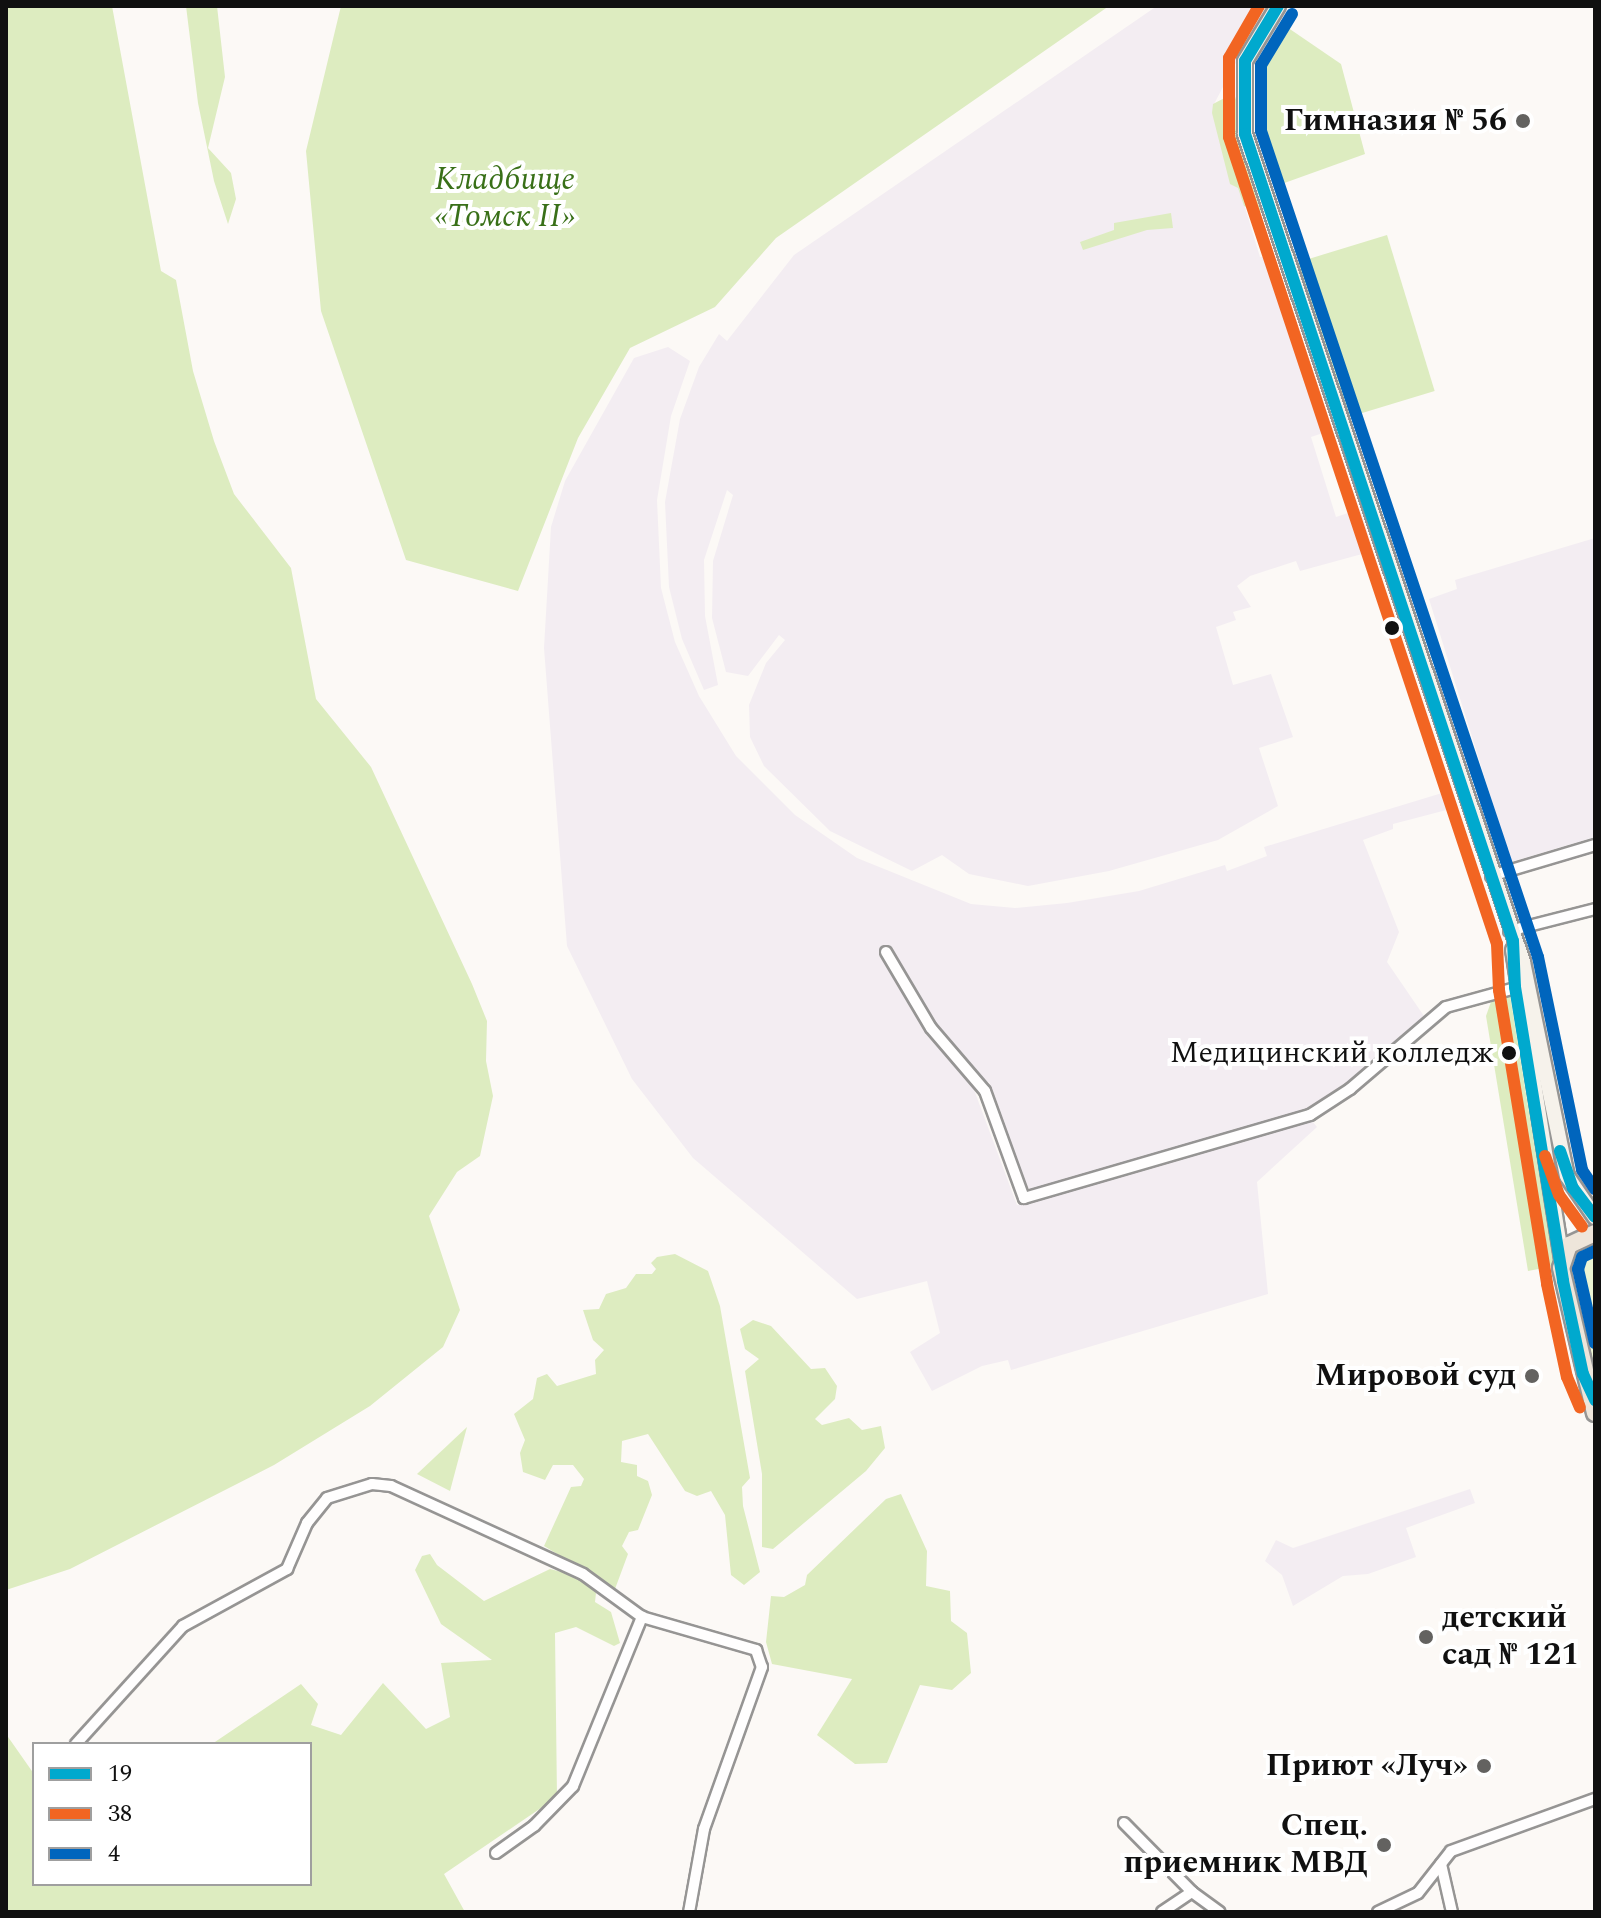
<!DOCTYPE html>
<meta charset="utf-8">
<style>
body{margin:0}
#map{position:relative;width:1601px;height:1918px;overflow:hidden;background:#fcf9f6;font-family:Spectral,serif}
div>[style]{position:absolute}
.industrial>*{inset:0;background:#f3edf2}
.green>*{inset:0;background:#ecf4d3}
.forest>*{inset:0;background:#ddecc0;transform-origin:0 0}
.roads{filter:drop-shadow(2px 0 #969594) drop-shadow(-2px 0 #969594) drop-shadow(0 2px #969594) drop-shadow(0 -2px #969594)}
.street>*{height:10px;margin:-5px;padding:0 5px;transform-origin:5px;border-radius:5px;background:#fffefe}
.secondary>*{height:14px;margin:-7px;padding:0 7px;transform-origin:7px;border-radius:7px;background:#f6f2eb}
.primary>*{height:16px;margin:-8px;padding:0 8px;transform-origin:8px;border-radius:8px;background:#eee5da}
.bus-1>*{height:12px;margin:-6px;padding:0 6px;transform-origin:6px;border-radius:6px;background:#00a9ce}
.bus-2>*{height:12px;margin:-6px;padding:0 6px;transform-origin:6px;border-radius:6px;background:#f26522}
.bus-3>*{height:12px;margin:-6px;padding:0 6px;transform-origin:6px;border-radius:6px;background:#0065bd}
.dots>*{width:22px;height:22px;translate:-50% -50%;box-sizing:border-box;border:4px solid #fff;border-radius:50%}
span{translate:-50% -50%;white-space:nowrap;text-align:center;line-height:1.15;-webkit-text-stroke:8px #fff;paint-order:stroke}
.bus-label{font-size:30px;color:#101010}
.right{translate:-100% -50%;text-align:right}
.poi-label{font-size:32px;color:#101010;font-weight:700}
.left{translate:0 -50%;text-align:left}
.park-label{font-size:32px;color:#397018;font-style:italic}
.frame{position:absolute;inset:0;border:8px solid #101010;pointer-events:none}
.legend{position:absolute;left:32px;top:1742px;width:280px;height:144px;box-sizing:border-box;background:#fff;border:2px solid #9f9f9f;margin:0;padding:10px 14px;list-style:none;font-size:24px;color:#101010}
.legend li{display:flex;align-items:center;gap:16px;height:40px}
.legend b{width:40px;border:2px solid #9f9f9f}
</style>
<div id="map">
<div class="industrial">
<i style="clip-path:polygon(1157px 6px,1266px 6px,1214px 104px,1260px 257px,1270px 257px,1326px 432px,1311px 437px,1336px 517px,1360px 509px,1373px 551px,1300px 571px,1296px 561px,1250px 576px,1237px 586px,1251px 607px,1233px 612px,1236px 620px,1216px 627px,1233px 685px,1271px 674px,1293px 737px,1259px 748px,1278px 806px,1218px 840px,1109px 871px,1028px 886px,969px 874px,942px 855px,912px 871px,830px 831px,764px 766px,750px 737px,749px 705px,766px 663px,785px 640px,779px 635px,748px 676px,726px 672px,712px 618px,713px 561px,733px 495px,727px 490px,704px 560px,705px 616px,718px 685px,704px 690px,682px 639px,669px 587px,665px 502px,680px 419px,699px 367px,719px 334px,727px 341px,794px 255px)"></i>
<i style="clip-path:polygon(668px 347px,690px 361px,671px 416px,657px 500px,661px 588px,675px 642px,699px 696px,736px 756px,795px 815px,857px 858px,971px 904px,1015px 908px,1067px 903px,1139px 891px,1225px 865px,1227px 871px,1267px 856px,1264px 847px,1452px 790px,1458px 807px,1393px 824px,1393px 829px,1363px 840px,1399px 932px,1387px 962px,1426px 1019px,1328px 1098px,1307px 1110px,1032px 1191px,1020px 1181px,989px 1082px,973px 1087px,1017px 1205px,1312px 1121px,1317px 1127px,1257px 1182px,1268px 1294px,1011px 1370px,1008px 1360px,982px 1366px,932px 1391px,910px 1352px,940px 1333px,927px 1281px,857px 1299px,693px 1158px,632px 1079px,567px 946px,544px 648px,551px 527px,565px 481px,634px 358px)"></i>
<i style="clip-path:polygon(1595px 538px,1595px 837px,1511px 862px,1429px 599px,1457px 589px,1455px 580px)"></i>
<i style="clip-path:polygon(1470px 1489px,1475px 1503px,1406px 1528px,1416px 1557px,1368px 1574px,1343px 1576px,1293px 1606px,1282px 1575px,1265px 1561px,1276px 1540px,1293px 1548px)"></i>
</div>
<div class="green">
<i style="clip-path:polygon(1595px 1242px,1595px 1377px,1573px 1263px,1578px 1247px)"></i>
</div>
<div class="forest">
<i style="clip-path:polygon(6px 6px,112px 6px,161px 271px,176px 280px,193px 371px,214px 441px,234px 494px,291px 568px,316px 699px,371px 767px,472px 984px,487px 1021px,486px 1061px,493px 1096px,480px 1156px,457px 1172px,429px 1216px,460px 1310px,443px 1347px,370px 1406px,274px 1465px,70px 1569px,6px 1590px)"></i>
<i style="clip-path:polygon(186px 6px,217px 6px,225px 77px,208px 148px,231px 173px,236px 199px,228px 224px,214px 181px,198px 103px)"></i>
<i style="clip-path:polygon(341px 6px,1109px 6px,776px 238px,715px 307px,630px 348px,578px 438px,518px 591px,406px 560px,321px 311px,306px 151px)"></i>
<i style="clip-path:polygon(1281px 23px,1341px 64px,1365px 154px,1276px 186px,1256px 124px,1255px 75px)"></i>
<i style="clip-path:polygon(1234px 93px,1258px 175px,1265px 211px,1259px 212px,1244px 206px,1238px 188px,1230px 184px,1212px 113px,1213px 104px)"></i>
<i style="clip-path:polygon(1171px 213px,1173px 228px,1147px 230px,1083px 250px,1080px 242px,1114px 230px,1114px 223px)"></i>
<i style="left:1387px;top:235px;width:163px;height:93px;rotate:73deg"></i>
<i style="clip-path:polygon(1510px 995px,1554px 1266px,1528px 1271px,1486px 1016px,1492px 999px)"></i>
<i style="clip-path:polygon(675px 1254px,708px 1271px,720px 1306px,750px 1478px,742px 1487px,743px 1506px,760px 1572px,744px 1585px,731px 1575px,725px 1515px,711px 1491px,697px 1496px,685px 1491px,648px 1434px,622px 1441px,621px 1462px,637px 1465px,637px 1476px,648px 1481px,652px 1495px,638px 1530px,629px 1532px,622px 1546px,628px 1554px,615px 1589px,544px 1546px,571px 1487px,581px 1486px,584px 1479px,573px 1465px,553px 1465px,545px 1480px,523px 1472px,520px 1453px,525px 1440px,514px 1414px,533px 1399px,537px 1378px,547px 1374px,557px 1386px,596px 1374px,595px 1360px,604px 1350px,593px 1340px,583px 1310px,599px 1309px,606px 1294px,626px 1288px,636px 1274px,652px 1274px,656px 1269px,651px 1263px,657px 1257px)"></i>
<i style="clip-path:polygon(753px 1320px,771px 1326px,811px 1369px,825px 1368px,837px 1386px,835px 1399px,815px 1419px,822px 1425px,849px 1418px,862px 1430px,881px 1426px,885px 1448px,866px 1471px,773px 1549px,762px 1547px,762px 1474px,745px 1371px,759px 1359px,745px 1349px,740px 1329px)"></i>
<i style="clip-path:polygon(467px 1427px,450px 1491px,417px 1474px)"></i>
<i style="clip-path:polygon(901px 1494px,927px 1551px,926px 1586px,950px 1591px,951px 1621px,967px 1633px,971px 1673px,952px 1690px,920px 1685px,887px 1763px,855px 1764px,817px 1735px,852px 1679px,772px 1664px,766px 1642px,771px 1596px,784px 1597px,805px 1585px,807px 1575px,886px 1499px)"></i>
<i style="clip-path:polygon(430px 1554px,437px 1565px,484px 1601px,550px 1569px,581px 1577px,596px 1593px,595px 1602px,611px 1612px,620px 1643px,614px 1646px,576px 1627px,555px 1633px,557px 1797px,444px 1874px,465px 1912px,6px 1912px,6px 1734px,34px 1774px,34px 1884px,310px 1884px,310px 1744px,212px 1744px,301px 1684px,318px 1704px,311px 1725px,341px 1735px,383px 1683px,426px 1729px,450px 1717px,441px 1663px,492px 1660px,441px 1624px,415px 1570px,422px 1556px)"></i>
</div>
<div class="roads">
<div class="street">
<i style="left:1491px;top:876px;width:109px;rotate:-16.6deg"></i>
<i style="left:1509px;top:931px;width:89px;rotate:-14.3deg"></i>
<i style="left:886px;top:952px;width:88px;rotate:59.4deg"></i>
<i style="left:931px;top:1028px;width:83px;rotate:49.4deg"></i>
<i style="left:985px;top:1091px;width:114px;rotate:70deg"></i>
<i style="left:1024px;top:1198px;width:298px;rotate:-16.2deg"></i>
<i style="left:1310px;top:1115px;width:48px;rotate:-33deg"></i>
<i style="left:1350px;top:1089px;width:126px;rotate:-40.5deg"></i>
<i style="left:1446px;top:1007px;width:80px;rotate:-15.3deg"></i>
<i style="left:76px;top:1744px;width:159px;rotate:-47.8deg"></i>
<i style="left:183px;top:1626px;width:119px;rotate:-28.7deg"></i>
<i style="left:287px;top:1569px;width:50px;rotate:-66.5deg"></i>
<i style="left:307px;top:1523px;width:32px;rotate:-51deg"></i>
<i style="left:327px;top:1498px;width:47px;rotate:-17.3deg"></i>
<i style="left:372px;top:1484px;width:19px;rotate:6deg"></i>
<i style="left:391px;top:1486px;width:211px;rotate:24.6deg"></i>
<i style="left:583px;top:1574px;width:73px;rotate:36.1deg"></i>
<i style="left:642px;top:1617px;width:119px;rotate:16.1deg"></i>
<i style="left:756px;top:1650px;width:18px;rotate:71deg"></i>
<i style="left:762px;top:1667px;width:172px;rotate:109.7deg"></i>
<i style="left:704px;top:1829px;width:84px;rotate:100.2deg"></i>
<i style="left:1124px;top:1823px;width:97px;rotate:45.4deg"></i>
<i style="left:1192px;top:1892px;width:34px;rotate:36deg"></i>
<i style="left:496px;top:1853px;width:47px;rotate:-35.4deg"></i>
<i style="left:534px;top:1826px;width:56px;rotate:-45.7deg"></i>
<i style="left:573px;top:1786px;width:183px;rotate:-67.8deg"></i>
<i style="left:1441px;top:1864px;width:49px;rotate:77.1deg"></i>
<i style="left:1162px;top:1912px;width:36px;rotate:-34deg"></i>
<i style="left:1378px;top:1912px;width:44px;rotate:-25.4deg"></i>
<i style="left:1418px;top:1893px;width:53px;rotate:-51.8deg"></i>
<i style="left:1451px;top:1851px;width:153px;rotate:-19.9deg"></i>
</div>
<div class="secondary">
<i style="left:1278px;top:6px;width:64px;rotate:121deg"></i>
<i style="left:1245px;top:61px;width:73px;rotate:90deg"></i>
<i style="left:1245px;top:134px;width:873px;rotate:71.44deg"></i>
<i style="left:1523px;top:962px;width:218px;rotate:78.4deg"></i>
<i style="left:1567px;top:1176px;width:50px;rotate:55.7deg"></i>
<i style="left:1513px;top:950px;width:312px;rotate:81deg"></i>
</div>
<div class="primary">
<i style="left:1595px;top:1233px;width:29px;rotate:155deg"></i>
<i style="left:1569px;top:1245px;width:24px;rotate:109deg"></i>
<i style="left:1561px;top:1268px;width:149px;rotate:76.8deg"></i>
</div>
</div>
<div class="bus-1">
<i style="left:1278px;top:6px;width:64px;rotate:121deg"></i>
<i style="left:1245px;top:61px;width:73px;rotate:90deg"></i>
<i style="left:1245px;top:134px;width:850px;rotate:71.63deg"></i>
<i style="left:1513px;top:941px;width:46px;rotate:87.5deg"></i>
<i style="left:1515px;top:987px;width:298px;rotate:80.7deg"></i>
<i style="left:1563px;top:1281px;width:95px;rotate:77.9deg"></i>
<i style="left:1583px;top:1374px;width:29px;rotate:65deg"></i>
<i style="left:1560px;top:1151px;width:39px;rotate:71deg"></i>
<i style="left:1573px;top:1188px;width:36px;rotate:53deg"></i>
</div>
<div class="bus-2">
<i style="left:1259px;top:6px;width:60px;rotate:120deg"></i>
<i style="left:1229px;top:58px;width:79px;rotate:90deg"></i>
<i style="left:1229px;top:137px;width:850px;rotate:71.63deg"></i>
<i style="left:1497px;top:944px;width:46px;rotate:87.5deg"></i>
<i style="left:1499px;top:990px;width:298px;rotate:80.7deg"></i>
<i style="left:1547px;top:1284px;width:95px;rotate:77.9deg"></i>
<i style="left:1567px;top:1377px;width:33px;rotate:67deg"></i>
<i style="left:1545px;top:1156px;width:41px;rotate:70.3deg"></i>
<i style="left:1559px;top:1195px;width:39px;rotate:54deg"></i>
</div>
<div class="bus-3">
<i style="left:1292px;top:14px;width:60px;rotate:121.3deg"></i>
<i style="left:1261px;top:65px;width:66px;rotate:90deg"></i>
<i style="left:1261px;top:131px;width:871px;rotate:71.46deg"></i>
<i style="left:1538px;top:957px;width:217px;rotate:78.3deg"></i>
<i style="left:1582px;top:1170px;width:23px;rotate:56deg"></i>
<i style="left:1595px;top:1251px;width:14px;rotate:155deg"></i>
<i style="left:1582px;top:1257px;width:13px;rotate:108deg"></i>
<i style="left:1578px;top:1269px;width:76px;rotate:77.1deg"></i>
</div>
<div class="dots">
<i style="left:1523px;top:121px;background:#636260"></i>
<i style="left:1392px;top:628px;background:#101010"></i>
<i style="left:1509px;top:1053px;background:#101010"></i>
<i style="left:1532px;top:1376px;background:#636260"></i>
<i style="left:1426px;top:1637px;background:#636260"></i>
<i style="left:1484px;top:1766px;background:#636260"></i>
<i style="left:1384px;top:1845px;background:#636260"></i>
</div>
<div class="bus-label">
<span class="right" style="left:1494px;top:1053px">Медицинский колледж</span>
</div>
<div class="poi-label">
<span class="right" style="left:1507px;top:121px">Гимназия № 56</span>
<span class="right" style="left:1516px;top:1376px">Мировой суд</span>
<span class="left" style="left:1442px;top:1637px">детский<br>сад № 121</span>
<span class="right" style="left:1468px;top:1766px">Приют «Луч»</span>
<span class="right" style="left:1368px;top:1845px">Спец.<br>приемник МВД</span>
</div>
<div class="park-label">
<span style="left:505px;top:199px">Кладбище<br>«Томск II»</span>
</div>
<div class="frame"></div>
<ul class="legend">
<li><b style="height:10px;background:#00a9ce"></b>19</li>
<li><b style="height:10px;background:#f26522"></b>38</li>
<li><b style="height:10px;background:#0065bd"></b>4</li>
</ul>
</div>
